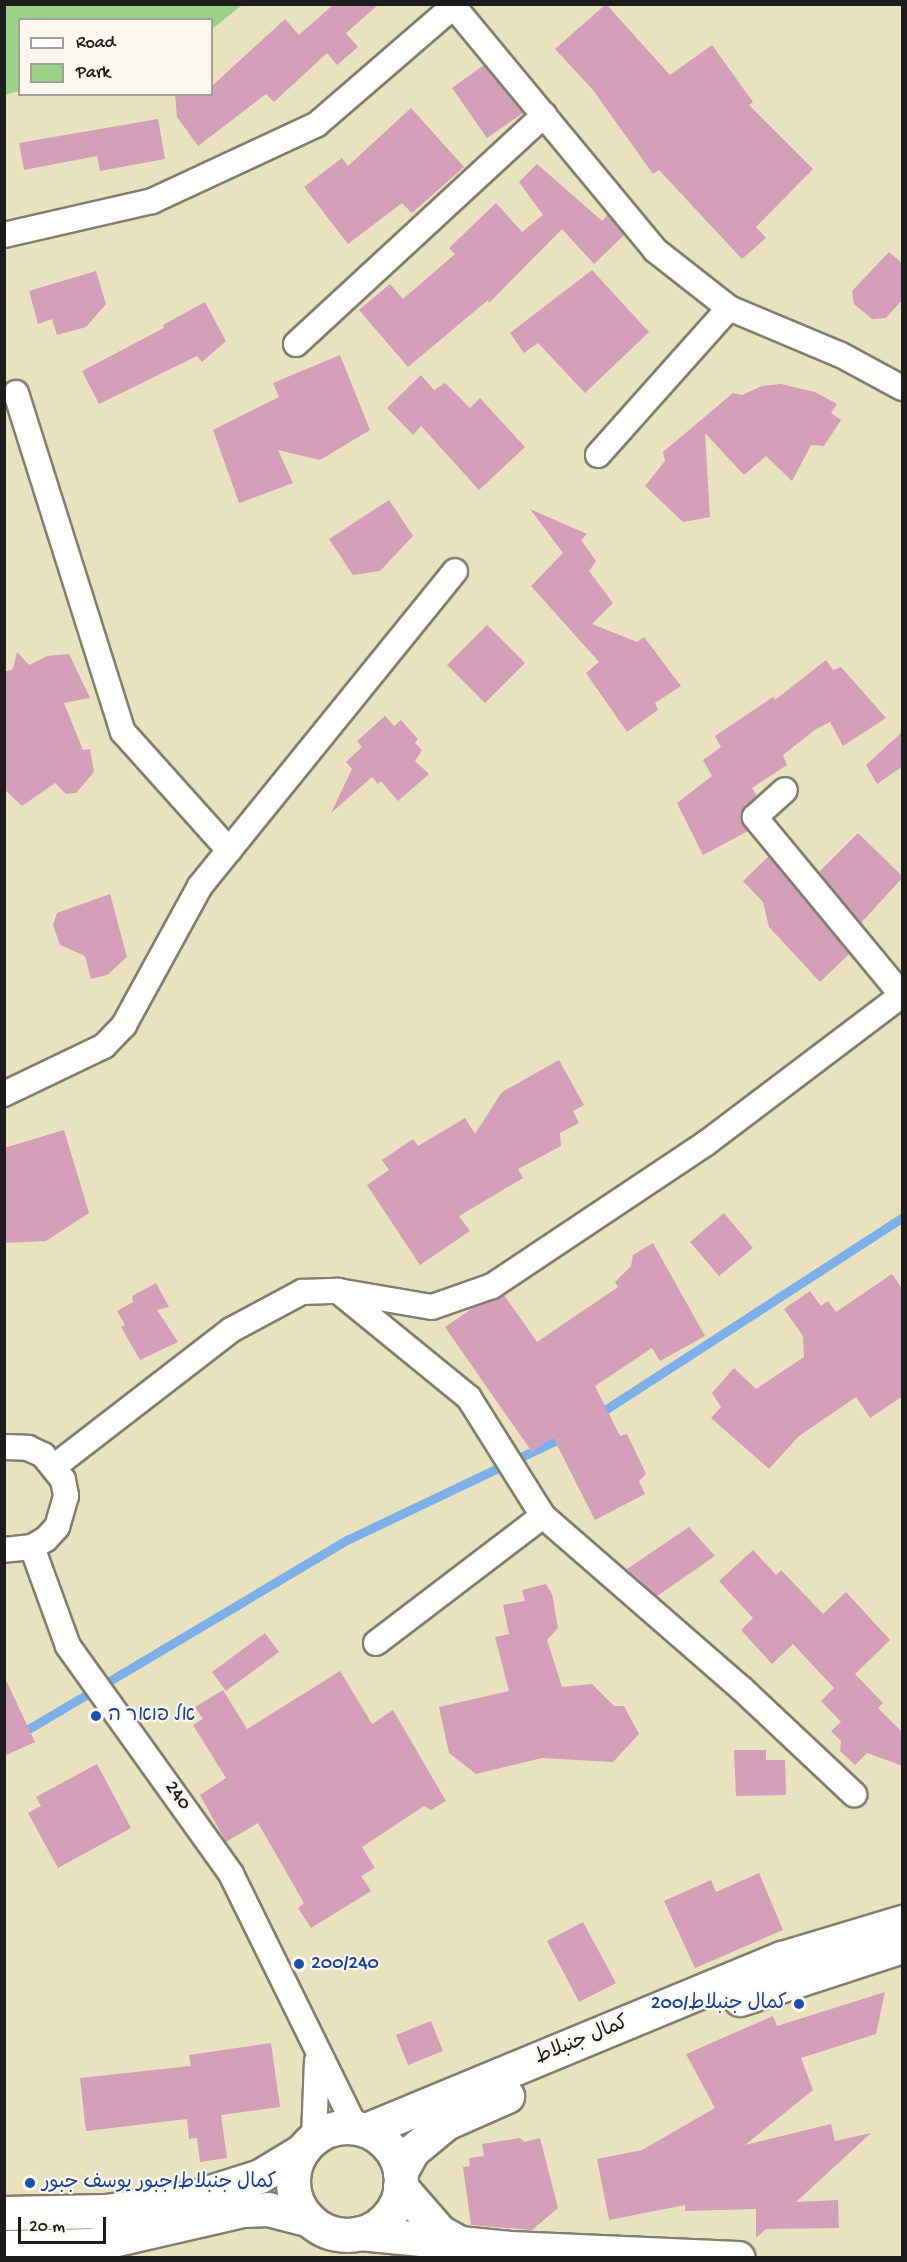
<!DOCTYPE html>
<meta charset="utf-8">
<style>
body{margin:0}
#map{position:relative;width:907px;height:2262px;overflow:hidden;background:#e9e2bf;font-family:"Gochi Hand","Playpen Sans Arabic","Playpen Sans Hebrew",sans-serif}
div>[style]{position:absolute}
[style*='--x']{left:calc(var(--x)*1px);top:calc(var(--y)*1px);width:calc(var(--w)*1px);rotate:calc(var(--a)*1deg)}
.green>*{inset:0;background:#9bd386}
.stream>*{height:9px;margin:-4.5px;padding:0 4.5px;transform-origin:4.5px;border-radius:4.5px;background:#7dafe9}
.building>*{inset:0;background:#d49fb9}
.roads{filter:drop-shadow(2px 0 #827f6e) drop-shadow(-2px 0 #827f6e) drop-shadow(0 2px #827f6e) drop-shadow(0 -2px #827f6e)}
.street>*{height:24px;margin:-12px;padding:0 12px;transform-origin:12px;border-radius:12px;background:#fff}
.secondary>*{height:33px;margin:-16.5px;padding:0 16.5px;transform-origin:16.5px;border-radius:16.5px;background:#fff}
.secondary>.ring{margin:-16.5px;padding:0;box-sizing:content-box;background:none;border:33px solid #fff;border-radius:50%}
.dots>*{width:16px;height:16px;translate:-50% -50%;box-sizing:border-box;border:3px solid #fbf7ec;border-radius:50%}
span{translate:-50% -50%;white-space:nowrap;text-align:center;line-height:1.15;-webkit-text-stroke:4.5px #fbf7ec;paint-order:stroke}
.transit-label{font-size:20px;color:#164399}
.left{translate:0 -50%;text-align:left}
.right{translate:-100% -50%;text-align:right}
.street-label{font-size:20px;color:#1c1c1c}
.frame{position:absolute;inset:0;border:6px solid #1c1c1c;pointer-events:none}
.legend{position:absolute;left:18px;top:18px;width:195px;height:78px;box-sizing:border-box;background:#fbf7ec;border:2px solid #a29f99;margin:0;padding:8px 10px;list-style:none;font-size:18px;color:#1c1c1c}
.legend li{display:flex;align-items:center;gap:12px;height:30px}
.legend b{width:30px;border:2px solid #a29f99}
.scale{position:absolute;left:18px;top:2217px;width:88px;height:27px;box-sizing:border-box;border:3px solid #1c1c1c;border-top:0;padding-left:8px;font-size:18px;line-height:21px;white-space:nowrap;color:#1c1c1c;-webkit-text-stroke:4px #fbf7ec;paint-order:stroke}
</style>
<div id="map">
<div class="green">
<i style="clip-path:polygon(5px 4px,242px 4px,242px 5px,212px 29px,212px 20px,20px 20px,19px 91px,5px 95px)"></i>
</div>
<div class="stream">
<i style="--x:597;--y:1415;--w:363;--a:-32.9"></i>
<i style="--x:20;--y:1734;--w:382;--a:-30.7"></i>
<i style="--x:349;--y:1539;--w:239;--a:-25.5"></i>
</div>
<div class="building">
<i style="clip-path:polygon(334px 4px,379px 4px,346px 33px,358px 47px,337px 65px,327px 53px,274px 102px,266px 94px,198px 146px,177px 117px,175px 94px,212px 94px,212px 86px,285px 19px,299px 35px)"></i>
<i style="clip-path:polygon(606px 4px,670px 75px,712px 45px,753px 102px,749px 105px,813px 169px,756px 227px,766px 238px,742px 259px,659px 170px,653px 174px,593px 90px,555px 49px)"></i>
<i style="clip-path:polygon(484px 65px,523px 113px,487px 138px,452px 88px)"></i>
<i style="clip-path:polygon(411px 108px,464px 167px,412px 213px,402px 203px,348px 244px,304px 187px,342px 158px,348px 166px)"></i>
<i style="clip-path:polygon(158px 119px,165px 159px,100px 171px,97px 156px,24px 170px,19px 143px)"></i>
<i style="clip-path:polygon(537px 164px,602px 221px,608px 215px,624px 235px,594px 264px,562px 229px,489px 303px,488px 300px,408px 367px,359px 310px,390px 284px,403px 299px,455px 254px,449px 248px,496px 203px,522px 232px,543px 215px,519px 182px)"></i>
<i style="clip-path:polygon(889px 252px,903px 264px,903px 299px,886px 318px,872px 319px,854px 304px,852px 291px)"></i>
<i style="clip-path:polygon(592px 270px,649px 332px,585px 393px,538px 343px,524px 353px,510px 333px)"></i>
<i style="clip-path:polygon(96px 271px,106px 304px,86px 327px,57px 335px,52px 319px,38px 324px,29px 291px)"></i>
<i style="clip-path:polygon(205px 302px,226px 341px,202px 362px,197px 356px,99px 404px,82px 371px,164px 328px,163px 325px)"></i>
<i style="clip-path:polygon(340px 355px,370px 430px,320px 460px,278px 450px,293px 483px,239px 503px,213px 430px,279px 397px,273px 383px)"></i>
<i style="clip-path:polygon(421px 375px,434px 390px,445px 383px,470px 408px,480px 398px,525px 447px,479px 490px,421px 426px,413px 435px,387px 408px)"></i>
<i style="clip-path:polygon(781px 384px,815px 392px,837px 404px,831px 413px,841px 420px,824px 446px,811px 445px,792px 481px,766px 456px,744px 475px,705px 433px,710px 517px,683px 522px,645px 486px,665px 461px,663px 452px,733px 393px,742px 395px,762px 386px)"></i>
<i style="clip-path:polygon(389px 500px,413px 536px,380px 571px,353px 575px,329px 539px)"></i>
<i style="clip-path:polygon(530px 509px,587px 534px,581px 540px,596px 561px,589px 571px,613px 603px,592px 624px,637px 642px,644px 637px,681px 686px,655px 703px,658px 710px,627px 732px,586px 673px,599px 662px,531px 586px,563px 553px)"></i>
<i style="clip-path:polygon(487px 625px,525px 663px,485px 703px,447px 665px)"></i>
<i style="clip-path:polygon(17px 652px,29px 665px,47px 656px,69px 654px,90px 698px,64px 703px,83px 750px,90px 749px,94px 772px,76px 793px,66px 794px,55px 783px,22px 806px,4px 789px,4px 672px,13px 669px)"></i>
<i style="clip-path:polygon(826px 660px,833px 670px,841px 667px,886px 718px,843px 746px,830px 722px,816px 729px,783px 755px,787px 765px,752px 788px,757px 796px,741px 813px,748px 831px,703px 855px,677px 803px,712px 776px,703px 760px,721px 747px,715px 736px,773px 697px,775px 700px)"></i>
<i style="clip-path:polygon(385px 716px,394px 726px,401px 720px,418px 739px,415px 743px,422px 750px,415px 761px,429px 774px,398px 801px,381px 781px,378px 784px,372px 777px,331px 813px,352px 769px,346px 762px,362px 747px,357px 741px)"></i>
<i style="clip-path:polygon(903px 731px,903px 766px,877px 784px,866px 765px)"></i>
<i style="clip-path:polygon(858px 833px,903px 877px,861px 923px,819px 872px)"></i>
<i style="clip-path:polygon(769px 856px,849px 954px,820px 982px,769px 927px,763px 902px,743px 881px)"></i>
<i style="clip-path:polygon(110px 894px,127px 957px,107px 975px,91px 979px,85px 956px,60px 945px,53px 925px,57px 913px)"></i>
<i style="clip-path:polygon(559px 1060px,584px 1105px,573px 1111px,579px 1123px,560px 1133px,561px 1146px,518px 1169px,523px 1178px,459px 1216px,470px 1231px,420px 1265px,367px 1185px,389px 1170px,382px 1160px,413px 1139px,418px 1146px,465px 1118px,475px 1134px,502px 1092px)"></i>
<i style="clip-path:polygon(64px 1130px,89px 1213px,46px 1241px,4px 1243px,4px 1148px)"></i>
<i style="clip-path:polygon(724px 1213px,753px 1248px,719px 1276px,690px 1242px)"></i>
<i style="clip-path:polygon(653px 1243px,705px 1336px,660px 1361px,652px 1348px,595px 1386px,620px 1436px,627px 1434px,646px 1474px,639px 1481px,645px 1494px,595px 1520px,553px 1437px,532px 1452px,445px 1327px,473px 1308px,504px 1295px,537px 1342px,618px 1287px,615px 1282px,631px 1266px,633px 1255px)"></i>
<i style="clip-path:polygon(892px 1274px,903px 1290px,903px 1396px,870px 1418px,856px 1397px,799px 1436px,769px 1469px,711px 1418px,721px 1407px,712px 1393px,734px 1368px,756px 1389px,804px 1357px,803px 1336px,784px 1309px,810px 1291px,821px 1306px,828px 1301px,836px 1312px)"></i>
<i style="clip-path:polygon(156px 1283px,169px 1307px,157px 1310px,178px 1342px,140px 1360px,121px 1327px,125px 1325px,117px 1311px,133px 1302px,132px 1296px)"></i>
<i style="clip-path:polygon(689px 1527px,715px 1556px,657px 1596px,627px 1569px)"></i>
<i style="clip-path:polygon(753px 1550px,776px 1575px,781px 1570px,823px 1614px,846px 1592px,890px 1640px,855px 1674px,883px 1703px,878px 1708px,903px 1733px,903px 1766px,867px 1753px,855px 1765px,840px 1751px,841px 1741px,831px 1731px,841px 1722px,821px 1701px,834px 1688px,793px 1644px,772px 1664px,741px 1630px,753px 1618px,719px 1581px)"></i>
<i style="clip-path:polygon(546px 1584px,552px 1594px,558px 1628px,547px 1640px,562px 1687px,592px 1684px,614px 1706px,624px 1706px,639px 1734px,613px 1762px,542px 1758px,476px 1774px,449px 1753px,439px 1707px,509px 1691px,495px 1637px,509px 1634px,503px 1605px,525px 1601px,522px 1590px)"></i>
<i style="clip-path:polygon(265px 1633px,279px 1652px,226px 1691px,212px 1672px)"></i>
<i style="clip-path:polygon(340px 1671px,372px 1724px,393px 1710px,446px 1801px,431px 1810px,424px 1806px,362px 1847px,375px 1868px,361px 1876px,371px 1891px,311px 1928px,298px 1908px,304px 1903px,258px 1823px,226px 1842px,200px 1795px,226px 1778px,193px 1725px,203px 1719px,195px 1707px,223px 1690px,247px 1729px)"></i>
<i style="clip-path:polygon(4px 1676px,35px 1742px,4px 1756px)"></i>
<i style="clip-path:polygon(734px 1750px,766px 1750px,766px 1760px,785px 1760px,786px 1795px,736px 1796px)"></i>
<i style="clip-path:polygon(97px 1764px,131px 1828px,58px 1868px,28px 1813px,41px 1806px,36px 1797px)"></i>
<i style="clip-path:polygon(759px 1873px,783px 1930px,695px 1968px,664px 1901px,711px 1880px,716px 1892px)"></i>
<i style="clip-path:polygon(583px 1922px,616px 1983px,579px 2002px,547px 1941px)"></i>
<i style="clip-path:polygon(885px 1992px,876px 2034px,801px 2058px,813px 2090px,745px 2145px,831px 2124px,835px 2141px,871px 2133px,796px 2202px,838px 2200px,839px 2228px,766px 2229px,756px 2238px,756px 2209px,685px 2211px,685px 2205px,609px 2220px,597px 2159px,642px 2150px,715px 2108px,686px 2054px,773px 2016px,777px 2026px)"></i>
<i style="clip-path:polygon(431px 2021px,443px 2051px,408px 2065px,396px 2035px)"></i>
<i style="clip-path:polygon(271px 2043px,280px 2107px,221px 2115px,227px 2158px,200px 2162px,197px 2138px,189px 2139px,187px 2119px,86px 2131px,80px 2078px,191px 2066px,189px 2055px)"></i>
<i style="clip-path:polygon(520px 2138px,524px 2142px,540px 2138px,558px 2208px,532px 2230px,471px 2225px,463px 2167px,470px 2166px,469px 2158px,484px 2156px,482px 2144px)"></i>
</div>
<div class="roads">
<div class="street">
<i style="--x:455;--y:8;--w:314;--a:50.4"></i>
<i style="--x:655;--y:250;--w:94;--a:38.1"></i>
<i style="--x:729;--y:308;--w:121;--a:22.8"></i>
<i style="--x:841;--y:355;--w:69;--a:28.4"></i>
<i style="--x:4;--y:235;--w:152;--a:-12.9"></i>
<i style="--x:152;--y:201;--w:181;--a:-24.9"></i>
<i style="--x:316;--y:125;--w:185;--a:-40.8"></i>
<i style="--x:296;--y:344;--w:338;--a:-42.7"></i>
<i style="--x:16;--y:393;--w:355;--a:72.5"></i>
<i style="--x:123;--y:732;--w:159;--a:48.1"></i>
<i style="--x:598;--y:455;--w:197;--a:-48.3"></i>
<i style="--x:4;--y:1094;--w:111;--a:-25.6"></i>
<i style="--x:104;--y:1046;--w:29;--a:-46"></i>
<i style="--x:124;--y:1025;--w:158;--a:-61.3"></i>
<i style="--x:200;--y:886;--w:405;--a:-51"></i>
<i style="--x:338;--y:1291;--w:169;--a:39.2"></i>
<i style="--x:469;--y:1398;--w:139;--a:57.9"></i>
<i style="--x:543;--y:1516;--w:264;--a:41"></i>
<i style="--x:742;--y:1689;--w:154;--a:43.2"></i>
<i style="--x:4;--y:1447;--w:24;--a:2"></i>
<i style="--x:28;--y:1448;--w:17;--a:25"></i>
<i style="--x:43;--y:1455;--w:32;--a:51"></i>
<i style="--x:63;--y:1480;--w:16;--a:79"></i>
<i style="--x:66;--y:1496;--w:32;--a:106"></i>
<i style="--x:57;--y:1527;--w:16;--a:133"></i>
<i style="--x:46;--y:1539;--w:16;--a:150"></i>
<i style="--x:32;--y:1547;--w:28;--a:174"></i>
<i style="--x:55;--y:1466;--w:222;--a:-37.7"></i>
<i style="--x:231;--y:1330;--w:81;--a:-28.2"></i>
<i style="--x:302;--y:1292;--w:36;--a:-2"></i>
<i style="--x:338;--y:1291;--w:95;--a:9.7"></i>
<i style="--x:432;--y:1307;--w:64;--a:-19.3"></i>
<i style="--x:492;--y:1286;--w:256;--a:-33.7"></i>
<i style="--x:705;--y:1144;--w:247;--a:-37.1"></i>
<i style="--x:902;--y:995;--w:231;--a:-129.6"></i>
<i style="--x:755;--y:817;--w:40;--a:-42"></i>
<i style="--x:32;--y:1547;--w:105;--a:70"></i>
<i style="--x:68;--y:1646;--w:280;--a:54.4"></i>
<i style="--x:231;--y:1874;--w:283;--a:63.8"></i>
<i style="--x:376;--y:1643;--w:210;--a:-37.3"></i>
<i style="--x:314;--y:2138;--w:77;--a:-87.8"></i>
</div>
<div class="secondary">
<i style="--x:740;--y:1999;--w:170;--a:-18.1"></i>
<i class="ring" style="left:293px;top:2127px;width:75px;height:75px"></i>
<i style="--x:366;--y:2130;--w:450;--a:-22.5"></i>
<i style="--x:782;--y:1958;--w:125;--a:-16.7"></i>
<i style="--x:400;--y:2173;--w:25;--a:-61"></i>
<i style="--x:412;--y:2151;--w:44;--a:-39.5"></i>
<i style="--x:446;--y:2123;--w:67;--a:-23.9"></i>
<i style="--x:400;--y:2186;--w:61;--a:49"></i>
<i style="--x:440;--y:2232;--w:25;--a:29"></i>
<i style="--x:4;--y:2213;--w:102;--a:-1.1"></i>
<i style="--x:106;--y:2211;--w:86;--a:-8.7"></i>
<i style="--x:191;--y:2198;--w:72;--a:-17.7"></i>
<i style="--x:260;--y:2176;--w:50;--a:-31.2"></i>
<i style="--x:360;--y:2233;--w:150;--a:5.7"></i>
<i style="--x:509;--y:2248;--w:229;--a:2.5"></i>
<i style="--x:4;--y:2247;--w:87;--a:-1.3"></i>
<i style="--x:91;--y:2245;--w:156;--a:-13"></i>
<i style="--x:243;--y:2210;--w:25;--a:-2"></i>
<i style="--x:268;--y:2209;--w:43;--a:14.7"></i>
</div>
</div>
<div class="dots">
<i style="left:96px;top:1716px;background:#1a4fb4"></i>
<i style="left:299px;top:1964px;background:#1a4fb4"></i>
<i style="left:799px;top:2004px;background:#1a4fb4"></i>
<i style="left:30px;top:2183px;background:#1a4fb4"></i>
</div>
<div class="transit-label">
<span class="left" style="left:108px;top:1716px">אל פואר ה</span>
<span class="left" style="left:311px;top:1964px">200/240</span>
<span class="right" style="left:787px;top:2004px">200/كمال جنبلاط</span>
<span class="left" style="left:42px;top:2183px">كمال جنبلاط/جبور يوسف جبور</span>
</div>
<div class="street-label">
<span style="left:177px;top:1796px;rotate:54deg">240</span>
<span style="left:582px;top:2041px;rotate:-22deg">كمال جنبلاط</span>
</div>
<div class="frame"></div>
<ul class="legend">
<li><b style="height:8px;background:#fff"></b>Road</li>
<li><b style="height:16px;background:#9bd386"></b>Park</li>
</ul>
<div class="scale">20 m</div>
</div>
